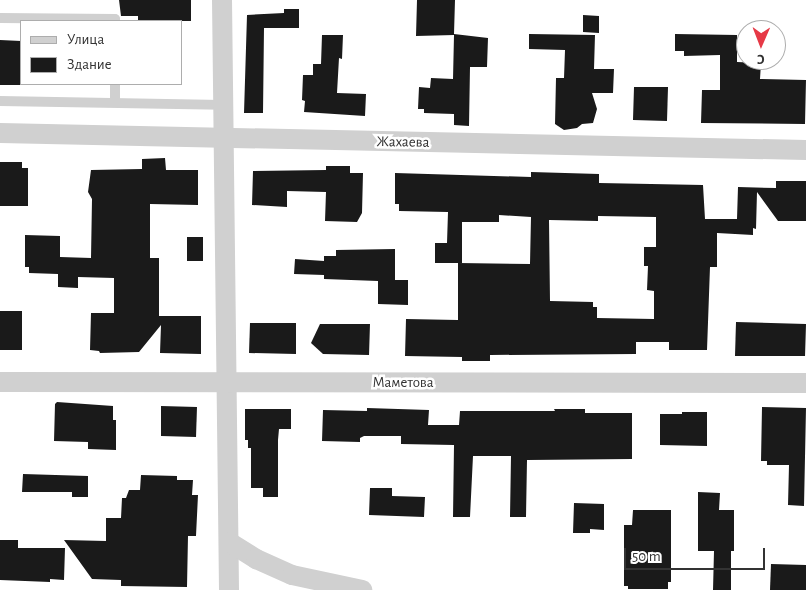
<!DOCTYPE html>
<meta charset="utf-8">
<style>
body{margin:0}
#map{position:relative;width:806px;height:590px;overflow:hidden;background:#fff;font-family:"Alegreya Sans",sans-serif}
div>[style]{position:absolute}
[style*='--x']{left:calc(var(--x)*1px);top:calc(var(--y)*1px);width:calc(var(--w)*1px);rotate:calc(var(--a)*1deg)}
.building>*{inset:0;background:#1a1a1a}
.lane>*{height:10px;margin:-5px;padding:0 5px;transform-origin:5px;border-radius:5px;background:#d0d0d0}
.street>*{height:20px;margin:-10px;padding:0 10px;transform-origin:10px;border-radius:10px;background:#d0d0d0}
span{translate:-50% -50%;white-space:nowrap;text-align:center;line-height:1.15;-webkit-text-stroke:5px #fff;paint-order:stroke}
.street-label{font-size:15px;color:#333}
.legend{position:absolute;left:20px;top:20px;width:162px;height:65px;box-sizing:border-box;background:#fff;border:1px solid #adadad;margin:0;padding:6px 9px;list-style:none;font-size:15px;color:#333}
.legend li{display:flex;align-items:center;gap:10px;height:25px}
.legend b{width:25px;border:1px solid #adadad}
.north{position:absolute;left:736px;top:20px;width:50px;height:50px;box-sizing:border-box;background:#fff;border:1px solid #adadad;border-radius:50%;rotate:181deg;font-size:14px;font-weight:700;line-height:20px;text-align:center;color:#333}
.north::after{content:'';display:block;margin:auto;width:18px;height:22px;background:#e63946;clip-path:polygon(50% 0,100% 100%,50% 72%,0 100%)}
.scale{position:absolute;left:624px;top:548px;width:141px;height:22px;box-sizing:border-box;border:2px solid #333;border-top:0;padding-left:6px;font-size:15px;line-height:18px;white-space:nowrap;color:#333;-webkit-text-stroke:4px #fff;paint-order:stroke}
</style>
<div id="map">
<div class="building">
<i style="clip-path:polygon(119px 0,191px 0,191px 21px,138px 21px,138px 16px,121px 16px)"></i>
<i style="clip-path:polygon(417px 0,455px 0,454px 34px,488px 38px,487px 67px,470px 67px,469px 126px,454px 125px,454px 114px,424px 113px,424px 109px,418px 109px,419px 87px,430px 88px,431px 78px,453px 79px,454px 35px,416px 36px)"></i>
<i style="clip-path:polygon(284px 9px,299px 9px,299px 28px,264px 28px,263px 113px,244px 113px,247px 15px,284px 13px)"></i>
<i style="clip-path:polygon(583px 15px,599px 16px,599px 33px,583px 32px)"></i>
<i style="clip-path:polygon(529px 34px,595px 35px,594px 69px,614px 69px,613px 93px,592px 93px,597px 109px,593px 123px,582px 124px,577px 128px,564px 130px,555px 124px,556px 78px,564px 78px,565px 50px,529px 49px)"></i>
<i style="clip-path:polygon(675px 34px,737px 35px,737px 62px,761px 63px,760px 79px,806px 80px,805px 124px,701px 123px,702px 90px,720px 90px,720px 55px,684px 56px,684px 51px,675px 51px)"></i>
<i style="clip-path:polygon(322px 35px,343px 35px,342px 59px,339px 58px,337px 93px,366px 94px,365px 116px,304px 112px,305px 101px,302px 100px,303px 75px,313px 75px,313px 64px,321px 64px)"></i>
<i style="clip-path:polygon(0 40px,21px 41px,21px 85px,0 85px)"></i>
<i style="clip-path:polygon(634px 87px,668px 87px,667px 121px,633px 120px)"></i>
<i style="clip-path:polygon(165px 158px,166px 170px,198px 170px,198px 205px,150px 204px,150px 258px,159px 258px,159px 316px,201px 316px,201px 354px,160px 353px,161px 325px,139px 352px,100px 353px,99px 351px,90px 350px,91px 313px,114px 313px,114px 278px,78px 277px,78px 288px,58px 287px,58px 274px,29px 273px,29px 267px,25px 267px,25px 235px,60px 236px,60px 257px,91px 258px,92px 199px,88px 192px,91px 170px,142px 169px,142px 159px)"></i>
<i style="clip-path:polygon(0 162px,22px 162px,22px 168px,28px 168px,28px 206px,0 206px)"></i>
<i style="clip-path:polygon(326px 166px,350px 166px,350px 173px,363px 173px,362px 213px,357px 222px,325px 221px,326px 192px,287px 191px,287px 207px,252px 205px,253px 171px,326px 170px)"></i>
<i style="clip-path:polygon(evenodd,531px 172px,599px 174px,599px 183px,703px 185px,705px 219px,737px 219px,738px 187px,776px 188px,776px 181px,806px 181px,806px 221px,778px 221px,757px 192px,756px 229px,753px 228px,753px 235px,717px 233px,717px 267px,710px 267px,707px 350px,669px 350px,669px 342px,636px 342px,636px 354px,490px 355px,490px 361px,462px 361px,462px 357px,405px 356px,406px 319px,458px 320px,458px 263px,530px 264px,531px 217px,499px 215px,499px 222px,462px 222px,462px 263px,435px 263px,435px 243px,447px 243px,448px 212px,399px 211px,399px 204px,395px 204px,395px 173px,531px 177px,531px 172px,598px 216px,656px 217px,656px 247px,644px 247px,644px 266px,648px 266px,647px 290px,654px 291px,654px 319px,597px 318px,597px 307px,593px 307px,593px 302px,550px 301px,549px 220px,598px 221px,598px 216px)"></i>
<i style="clip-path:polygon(187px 237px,203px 237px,203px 261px,187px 261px)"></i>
<i style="clip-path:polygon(395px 249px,395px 280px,408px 280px,408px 305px,378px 304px,378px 281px,324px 279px,324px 275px,294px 274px,295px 259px,324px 261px,324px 256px,336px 256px,336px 250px)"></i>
<i style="clip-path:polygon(0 311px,22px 311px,22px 350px,0 350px)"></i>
<i style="clip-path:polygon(736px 322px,806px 324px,805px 356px,735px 356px)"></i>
<i style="clip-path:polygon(250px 323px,296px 323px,296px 354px,249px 353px)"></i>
<i style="clip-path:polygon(320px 324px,370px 324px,369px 355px,323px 354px,311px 343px)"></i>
<i style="clip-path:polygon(57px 402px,113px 406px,113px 420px,116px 420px,116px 450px,88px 449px,88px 442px,54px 441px,55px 404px)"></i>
<i style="clip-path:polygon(161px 406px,197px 407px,196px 437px,161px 436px)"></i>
<i style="clip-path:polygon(762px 407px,806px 408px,804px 506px,788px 505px,789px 465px,767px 465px,767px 461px,761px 461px)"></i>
<i style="clip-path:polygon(367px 408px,429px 410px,428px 425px,459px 425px,460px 411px,555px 411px,554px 409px,585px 409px,585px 413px,632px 413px,632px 459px,527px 460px,526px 517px,510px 517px,511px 456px,473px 456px,470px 517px,453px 517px,454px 445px,401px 444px,401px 436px,364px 436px,360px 438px,360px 442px,322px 441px,323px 410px,367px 411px)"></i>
<i style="clip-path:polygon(245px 409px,291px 409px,291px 429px,279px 429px,278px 440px,278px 497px,263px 497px,263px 488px,251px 488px,251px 448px,248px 448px,248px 440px,245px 440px)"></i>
<i style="clip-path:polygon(682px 412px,707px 412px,707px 446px,660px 445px,660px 414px,682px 414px)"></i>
<i style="clip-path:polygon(23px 474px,88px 476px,88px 497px,72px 497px,72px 492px,22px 492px)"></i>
<i style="clip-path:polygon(141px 475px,177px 476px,177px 480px,193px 480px,192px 495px,198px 495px,196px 536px,188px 536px,187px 587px,121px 586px,121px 580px,92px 579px,64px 540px,106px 541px,106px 518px,121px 518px,122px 498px,126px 498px,129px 490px,140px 490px)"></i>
<i style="clip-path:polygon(370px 488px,392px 488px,392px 496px,425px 497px,424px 517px,369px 515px)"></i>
<i style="clip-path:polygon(698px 492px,720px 493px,719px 510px,734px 510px,734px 551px,731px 551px,731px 590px,713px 590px,714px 551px,698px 551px)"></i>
<i style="clip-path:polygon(574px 503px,604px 504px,604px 530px,590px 529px,590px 533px,573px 533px)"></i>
<i style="clip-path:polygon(633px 510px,671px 510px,671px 582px,668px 582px,668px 589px,628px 589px,628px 586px,624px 586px,624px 525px,632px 525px)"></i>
<i style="clip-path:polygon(0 540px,18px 540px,18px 548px,65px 548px,64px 580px,50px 579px,50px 582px,0 580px)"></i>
<i style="clip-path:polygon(771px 564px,806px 565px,806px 590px,770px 590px)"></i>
</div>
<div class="lane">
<i style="--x:0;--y:18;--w:115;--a:0.5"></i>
<i style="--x:115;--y:19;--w:2;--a:90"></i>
<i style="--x:115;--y:84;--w:18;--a:90"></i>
<i style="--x:0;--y:101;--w:222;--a:1"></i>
</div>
<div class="street">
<i style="--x:222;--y:0;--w:590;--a:89.32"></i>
<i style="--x:0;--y:133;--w:806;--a:1.21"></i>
<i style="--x:0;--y:382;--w:806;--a:0.07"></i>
<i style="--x:229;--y:542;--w:32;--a:32"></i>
<i style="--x:256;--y:559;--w:39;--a:24"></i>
<i style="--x:292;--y:575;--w:72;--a:12.1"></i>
</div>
<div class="street-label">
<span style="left:403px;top:142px;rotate:1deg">Жахаева</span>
<span style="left:403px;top:383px">Маметова</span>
</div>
<ul class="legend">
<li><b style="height:6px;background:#d0d0d0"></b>Улица</li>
<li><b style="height:14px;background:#1a1a1a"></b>Здание</li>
</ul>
<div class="north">С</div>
<div class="scale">50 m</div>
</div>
